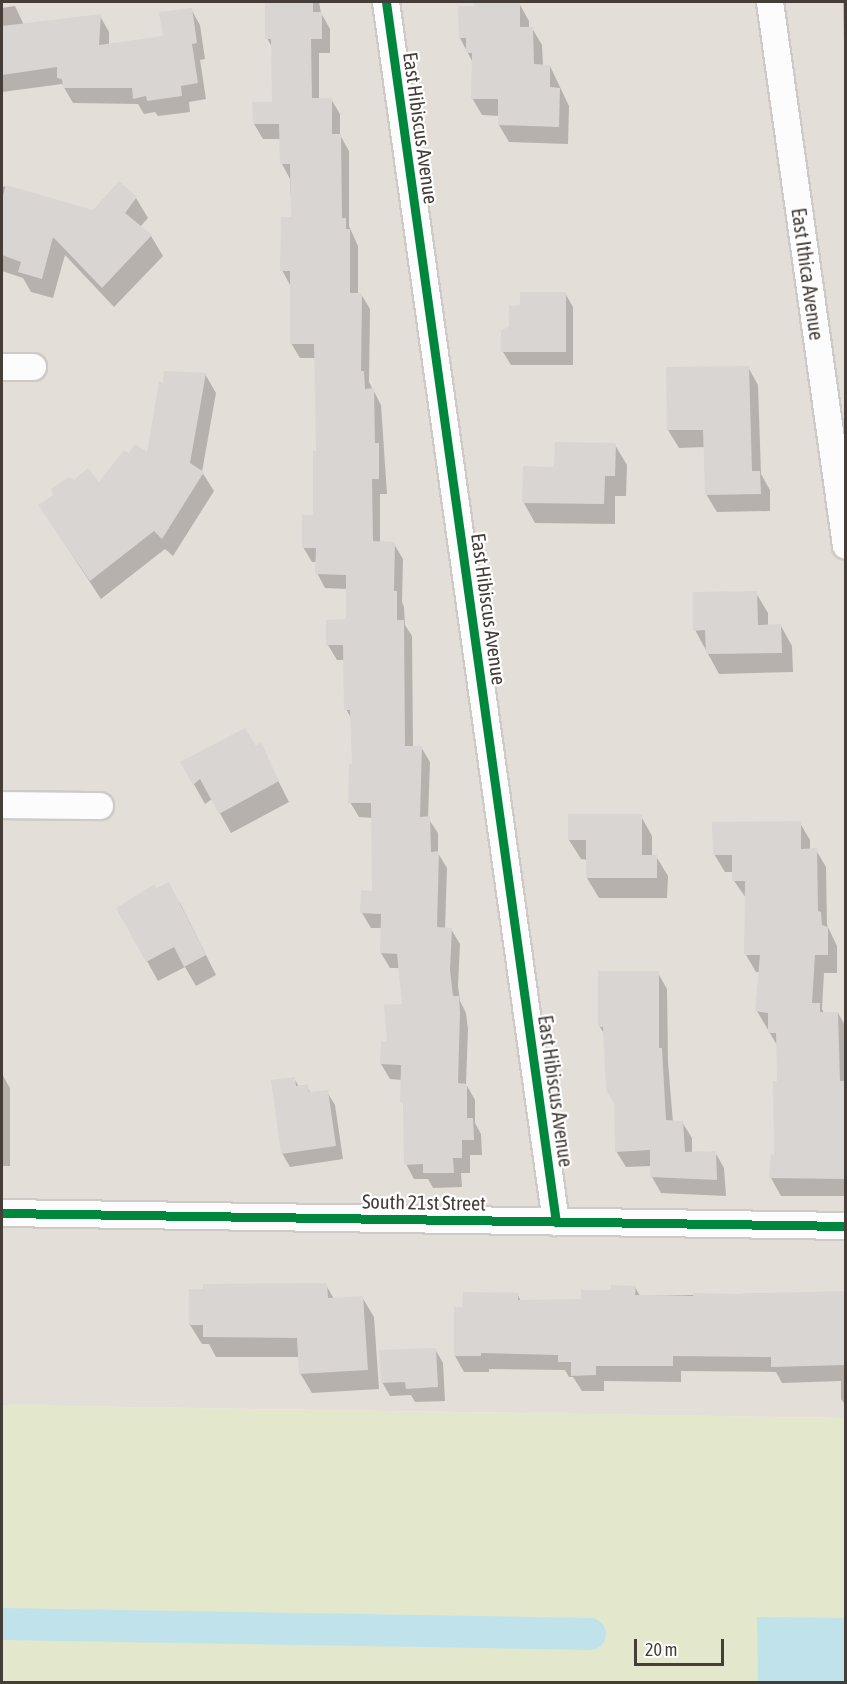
<!DOCTYPE html>
<style>
body{margin:0}
#map{position:relative;width:847px;height:1684px;overflow:hidden;background:#f1eeeb;font-family:"Asap Condensed",sans-serif}
div>[style]{position:absolute}
[style*='--x']{left:calc(var(--x)*1px);top:calc(var(--y)*1px);width:calc(var(--w)*1px);rotate:calc(var(--a)*1deg)}
.residential>*{inset:0;background:#e4ded9}
.green>*{inset:0;background:#e3e8cd}
.water>*{inset:0;background:#c0e2ea}
.shadow>*{inset:0;background:#0003}
.canal>*{height:32px;margin:-16px;padding:0 16px;transform-origin:16px;border-radius:16px;background:#c0e2ea}
.building>*{inset:0;background:#d9d5d2}
.roads{filter:drop-shadow(2px 0 #cdcac7) drop-shadow(-2px 0 #cdcac7) drop-shadow(0 2px #cdcac7) drop-shadow(0 -2px #cdcac7)}
.street>*{height:26px;margin:-13px;padding:0 13px;transform-origin:13px;border-radius:13px;background:#fdfcfc}
.cycleway>*{height:9px;margin:-4.5px;padding:0 4.5px;transform-origin:4.5px;border-radius:4.5px;background:#00873e}
span{translate:-50% -50%;white-space:nowrap;text-align:center;line-height:1.15;-webkit-text-stroke:4.5px #fff;paint-order:stroke}
.street-label{font-size:20px;color:#453d38}
.frame{position:absolute;inset:0;border:3px solid #453d38;pointer-events:none}
.scale{position:absolute;left:634px;top:1639px;width:90px;height:27px;box-sizing:border-box;border:3px solid #453d38;border-top:0;padding-left:8px;font-size:18px;line-height:21px;white-space:nowrap;color:#453d38;-webkit-text-stroke:4px #fff;paint-order:stroke}
</style>
<div id="map">
<div class="residential">
<i style="clip-path:polygon(2px 2px,845px 2px,845px 1418px,2px 1405px)"></i>
</div>
<div class="green">
<i style="clip-path:polygon(2px 1405px,845px 1418px,845px 1682px,2px 1682px)"></i>
</div>
<div class="water">
<i style="clip-path:polygon(757px 1617px,845px 1618px,845px 1682px,758px 1682px)"></i>
</div>
<div class="shadow">
<i style="clip-path:polygon(266px 2px,319px 2px,321px 13px,330px 29px,330px 53px,319px 53px,319px 99px,331px 99px,340px 114px,340px 135px,349px 151px,349px 226px,358px 246px,358px 294px,361px 294px,370px 309px,369px 382px,381px 405px,387px 494px,380px 494px,380px 543px,394px 544px,403px 559px,402px 602px,404px 607px,405px 625px,412px 636px,413px 747px,421px 747px,430px 762px,428px 818px,438px 833px,438px 853px,447px 868px,445px 929px,451px 929px,460px 944px,458px 986px,460px 1001px,466px 1013px,468px 1029px,466px 1084px,475px 1100px,475px 1123px,481px 1134px,482px 1155px,470px 1155px,470px 1173px,461px 1173px,462px 1187px,433px 1188px,428px 1179px,414px 1179px,406px 1164px,402px 1080px,390px 1079px,381px 1064px,403px 1005px,400px 968px,390px 968px,381px 953px,382px 928px,371px 928px,362px 913px,374px 892px,373px 818px,359px 817px,350px 802px,354px 765px,352px 720px,346px 709px,345px 660px,337px 660px,328px 645px,347px 621px,347px 589px,325px 588px,317px 573px,317px 562px,312px 562px,303px 547px,314px 516px,318px 452px,315px 358px,300px 358px,291px 343px,290px 285px,282px 270px,292px 219px,290px 179px,282px 164px,281px 139px,263px 139px,254px 124px,274px 103px,273px 49px,267px 38px)"></i>
<i style="clip-path:polygon(475px 2px,519px 3px,529px 21px,529px 28px,532px 28px,542px 45px,543px 66px,550px 66px,569px 106px,568px 144px,509px 142px,499px 125px,499px 116px,482px 115px,472px 98px,473px 63px,460px 38px,475px 7px)"></i>
<i style="clip-path:polygon(843px 2px,846px 2px,846px 47px,844px 44px)"></i>
<i style="clip-path:polygon(15px 6px,24px 25px,100px 16px,109px 32px,109px 45px,165px 37px,191px 9px,200px 25px,205px 59px,200px 60px,206px 99px,189px 102px,190px 112px,158px 116px,155px 112px,144px 114px,138px 104px,73px 103px,62px 84px,2px 92px,2px 8px)"></i>
<i style="clip-path:polygon(119px 183px,136px 198px,148px 218px,140px 227px,151px 236px,163px 256px,114px 307px,65px 255px,53px 298px,31px 292px,23px 278px,2px 271px,2px 186px,94px 212px)"></i>
<i style="clip-path:polygon(565px 293px,573px 307px,573px 365px,511px 365px,503px 352px,510px 327px,522px 307px)"></i>
<i style="clip-path:polygon(748px 367px,758px 385px,761px 474px,770px 490px,770px 511px,717px 512px,706px 494px,705px 447px,679px 448px,668px 430px,667px 369px)"></i>
<i style="clip-path:polygon(205px 374px,216px 393px,202px 472px,214px 491px,173px 556px,165px 549px,101px 599px,40px 506px,74px 482px,99px 485px,130px 455px,149px 455px)"></i>
<i style="clip-path:polygon(615px 445px,627px 465px,626px 496px,615px 496px,615px 524px,535px 523px,524px 503px,555px 468px)"></i>
<i style="clip-path:polygon(756px 593px,768px 613px,768px 626px,781px 626px,792px 646px,793px 672px,719px 674px,695px 630px)"></i>
<i style="clip-path:polygon(260px 745px,289px 802px,231px 833px,212px 799px,205px 804px,182px 763px,256px 748px)"></i>
<i style="clip-path:polygon(641px 816px,652px 836px,652px 856px,656px 856px,668px 876px,667px 898px,599px 898px,587px 878px,588px 860px,581px 859px,569px 840px)"></i>
<i style="clip-path:polygon(800px 823px,810px 840px,810px 850px,816px 850px,826px 867px,827px 925px,837px 946px,837px 973px,824px 973px,822px 1009px,824px 1013px,838px 1013px,846px 1027px,846px 1196px,781px 1196px,771px 1178px,776px 1157px,778px 1047px,757px 1011px,760px 972px,756px 972px,746px 955px,746px 898px,734px 881px,734px 872px,725px 872px,714px 854px)"></i>
<i style="clip-path:polygon(156px 890px,180px 903px,216px 975px,196px 986px,185px 967px,158px 981px,147px 961px)"></i>
<i style="clip-path:polygon(658px 973px,667px 989px,668px 1062px,673px 1122px,682px 1122px,692px 1138px,692px 1153px,715px 1152px,724px 1168px,726px 1196px,661px 1193px,652px 1177px,652px 1166px,626px 1167px,616px 1151px,615px 1103px,605px 1035px,600px 1027px)"></i>
<i style="clip-path:polygon(2px 1074px,10px 1088px,10px 1166px,2px 1166px)"></i>
<i style="clip-path:polygon(294px 1078px,299px 1087px,307px 1086px,311px 1094px,327px 1092px,335px 1105px,343px 1159px,290px 1167px,282px 1153px)"></i>
<i style="clip-path:polygon(326px 1285px,334px 1299px,362px 1297px,374px 1317px,379px 1389px,312px 1393px,300px 1373px,299px 1357px,216px 1357px,209px 1344px,202px 1344px,190px 1325px)"></i>
<i style="clip-path:polygon(635px 1287px,640px 1296px,846px 1292px,846px 1406px,841px 1399px,841px 1381px,782px 1383px,776px 1372px,681px 1371px,681px 1382px,604px 1381px,604px 1391px,582px 1391px,573px 1377px,569px 1377px,565px 1370px,489px 1369px,489px 1372px,464px 1372px,455px 1356px,464px 1308px,517px 1294px,521px 1301px,583px 1301px)"></i>
<i style="clip-path:polygon(435px 1349px,443px 1363px,445px 1401px,415px 1402px,411px 1395px,390px 1396px,382px 1382px)"></i>
</div>
<div class="canal">
<i style="--x:2;--y:1624;--w:588;--a:0.97"></i>
</div>
<div class="building">
<i style="clip-path:polygon(265px 2px,313px 2px,313px 12px,322px 12px,322px 39px,311px 39px,312px 98px,332px 98px,332px 134px,341px 134px,342px 218px,346px 218px,346px 229px,350px 229px,350px 293px,362px 293px,361px 371px,364px 371px,365px 389px,374px 388px,375px 443px,379px 443px,379px 479px,372px 479px,373px 541px,395px 542px,394px 591px,397px 591px,397px 620px,404px 620px,405px 746px,422px 746px,420px 817px,430px 816px,431px 852px,439px 851px,437px 927px,452px 928px,450px 970px,453px 996px,459px 996px,460px 1013px,458px 1083px,467px 1084px,467px 1118px,473px 1118px,474px 1140px,462px 1140px,462px 1158px,453px 1158px,454px 1173px,423px 1173px,423px 1164px,404px 1165px,403px 1102px,400px 1102px,401px 1065px,380px 1064px,381px 1042px,387px 1042px,384px 1005px,402px 1004px,397px 954px,380px 953px,381px 914px,360px 913px,361px 890px,372px 891px,371px 803px,348px 803px,349px 764px,352px 764px,350px 710px,344px 710px,343px 645px,326px 645px,326px 620px,346px 619px,346px 575px,315px 574px,316px 548px,302px 548px,302px 515px,313px 515px,313px 451px,316px 451px,314px 344px,290px 344px,290px 271px,280px 271px,281px 217px,291px 217px,290px 164px,280px 164px,279px 124px,253px 124px,252px 102px,272px 102px,271px 39px,265px 39px)"></i>
<i style="clip-path:polygon(474px 2px,520px 2px,520px 27px,533px 27px,534px 64px,550px 65px,550px 87px,560px 88px,559px 127px,498px 125px,498px 99px,471px 99px,472px 53px,466px 53px,466px 38px,459px 38px,458px 6px,474px 6px)"></i>
<i style="clip-path:polygon(192px 8px,197px 43px,192px 44px,198px 83px,181px 86px,182px 96px,147px 101px,146px 96px,133px 99px,132px 88px,63px 88px,62px 79px,57px 78px,57px 67px,2px 75px,2px 26px,101px 14px,99px 45px,163px 36px,159px 12px)"></i>
<i style="clip-path:polygon(119px 181px,137px 197px,125px 213px,152px 235px,102px 288px,53px 237px,42px 279px,18px 272px,21px 262px,2px 255px,2px 199px,6px 185px,93px 210px)"></i>
<i style="clip-path:polygon(520px 292px,566px 292px,566px 352px,501px 352px,501px 331px,509px 326px,509px 306px,520px 305px)"></i>
<i style="clip-path:polygon(749px 366px,752px 471px,760px 471px,761px 494px,705px 495px,703px 430px,667px 430px,666px 367px)"></i>
<i style="clip-path:polygon(164px 371px,206px 373px,190px 463px,204px 472px,162px 539px,154px 531px,90px 581px,38px 505px,53px 495px,51px 489px,69px 477px,74px 480px,88px 468px,99px 482px,124px 450px,129px 453px,135px 444px,147px 452px,159px 382px,163px 382px)"></i>
<i style="clip-path:polygon(555px 442px,616px 443px,615px 476px,605px 476px,604px 504px,522px 503px,523px 466px,554px 467px)"></i>
<i style="clip-path:polygon(757px 591px,758px 625px,781px 624px,782px 653px,706px 654px,705px 630px,693px 631px,693px 592px)"></i>
<i style="clip-path:polygon(245px 728px,256px 746px,261px 742px,279px 781px,219px 814px,200px 779px,193px 785px,180px 762px)"></i>
<i style="clip-path:polygon(568px 814px,642px 814px,642px 855px,657px 855px,657px 878px,586px 878px,586px 840px,568px 840px)"></i>
<i style="clip-path:polygon(801px 821px,801px 849px,817px 848px,818px 911px,821px 912px,822px 925px,828px 927px,828px 955px,815px 955px,812px 1003px,820px 1003px,820px 1012px,838px 1012px,840px 1081px,846px 1081px,846px 1179px,769px 1178px,771px 1154px,774px 1155px,773px 1081px,777px 1081px,776px 1033px,768px 1033px,768px 1013px,755px 1011px,760px 955px,744px 955px,745px 881px,732px 881px,732px 855px,713px 855px,712px 822px)"></i>
<i style="clip-path:polygon(169px 882px,206px 955px,184px 967px,174px 947px,146px 962px,116px 908px,155px 884px,156px 888px)"></i>
<i style="clip-path:polygon(598px 971px,659px 971px,659px 1048px,662px 1048px,666px 1120px,683px 1121px,685px 1152px,716px 1151px,717px 1180px,650px 1177px,650px 1150px,615px 1152px,614px 1103px,606px 1090px,603px 1027px,598px 1027px)"></i>
<i style="clip-path:polygon(295px 1077px,296px 1086px,308px 1084px,309px 1092px,328px 1090px,336px 1146px,281px 1154px,271px 1080px)"></i>
<i style="clip-path:polygon(327px 1283px,328px 1298px,363px 1296px,368px 1370px,299px 1374px,297px 1338px,203px 1337px,203px 1325px,189px 1325px,189px 1289px,203px 1289px,203px 1284px)"></i>
<i style="clip-path:polygon(611px 1285px,636px 1286px,635px 1295px,693px 1296px,693px 1293px,738px 1294px,846px 1291px,846px 1365px,771px 1367px,771px 1357px,673px 1356px,673px 1366px,596px 1366px,596px 1375px,571px 1376px,571px 1362px,558px 1362px,558px 1355px,481px 1353px,481px 1356px,454px 1356px,454px 1307px,462px 1307px,463px 1292px,518px 1293px,518px 1300px,581px 1299px,581px 1290px,611px 1290px)"></i>
<i style="clip-path:polygon(436px 1348px,438px 1387px,406px 1389px,405px 1382px,381px 1383px,379px 1350px)"></i>
</div>
<div class="roads">
<div class="street">
<i style="--x:386;--y:2;--w:1232;--a:82.07"></i>
<i style="--x:770;--y:2;--w:549;--a:82.05"></i>
<i style="--x:2;--y:367;--w:31;--a:0"></i>
<i style="--x:2;--y:805;--w:98;--a:0.6"></i>
<i style="--x:2;--y:1213;--w:844;--a:0.88"></i>
</div>
</div>
<div class="cycleway">
<i style="--x:386;--y:2;--w:1232;--a:82.07"></i>
<i style="--x:2;--y:1213;--w:844;--a:0.88"></i>
</div>
<div class="street-label">
<span style="left:421px;top:128px;rotate:82deg">East Hibiscus Avenue</span>
<span style="left:808px;top:274px;rotate:82deg">East Ithica Avenue</span>
<span style="left:489px;top:609px;rotate:82deg">East Hibiscus Avenue</span>
<span style="left:556px;top:1091px;rotate:82deg">East Hibiscus Avenue</span>
<span style="left:424px;top:1202px;rotate:1deg">South 21st Street</span>
</div>
<div class="frame"></div>
<div class="scale">20 m</div>
</div>
